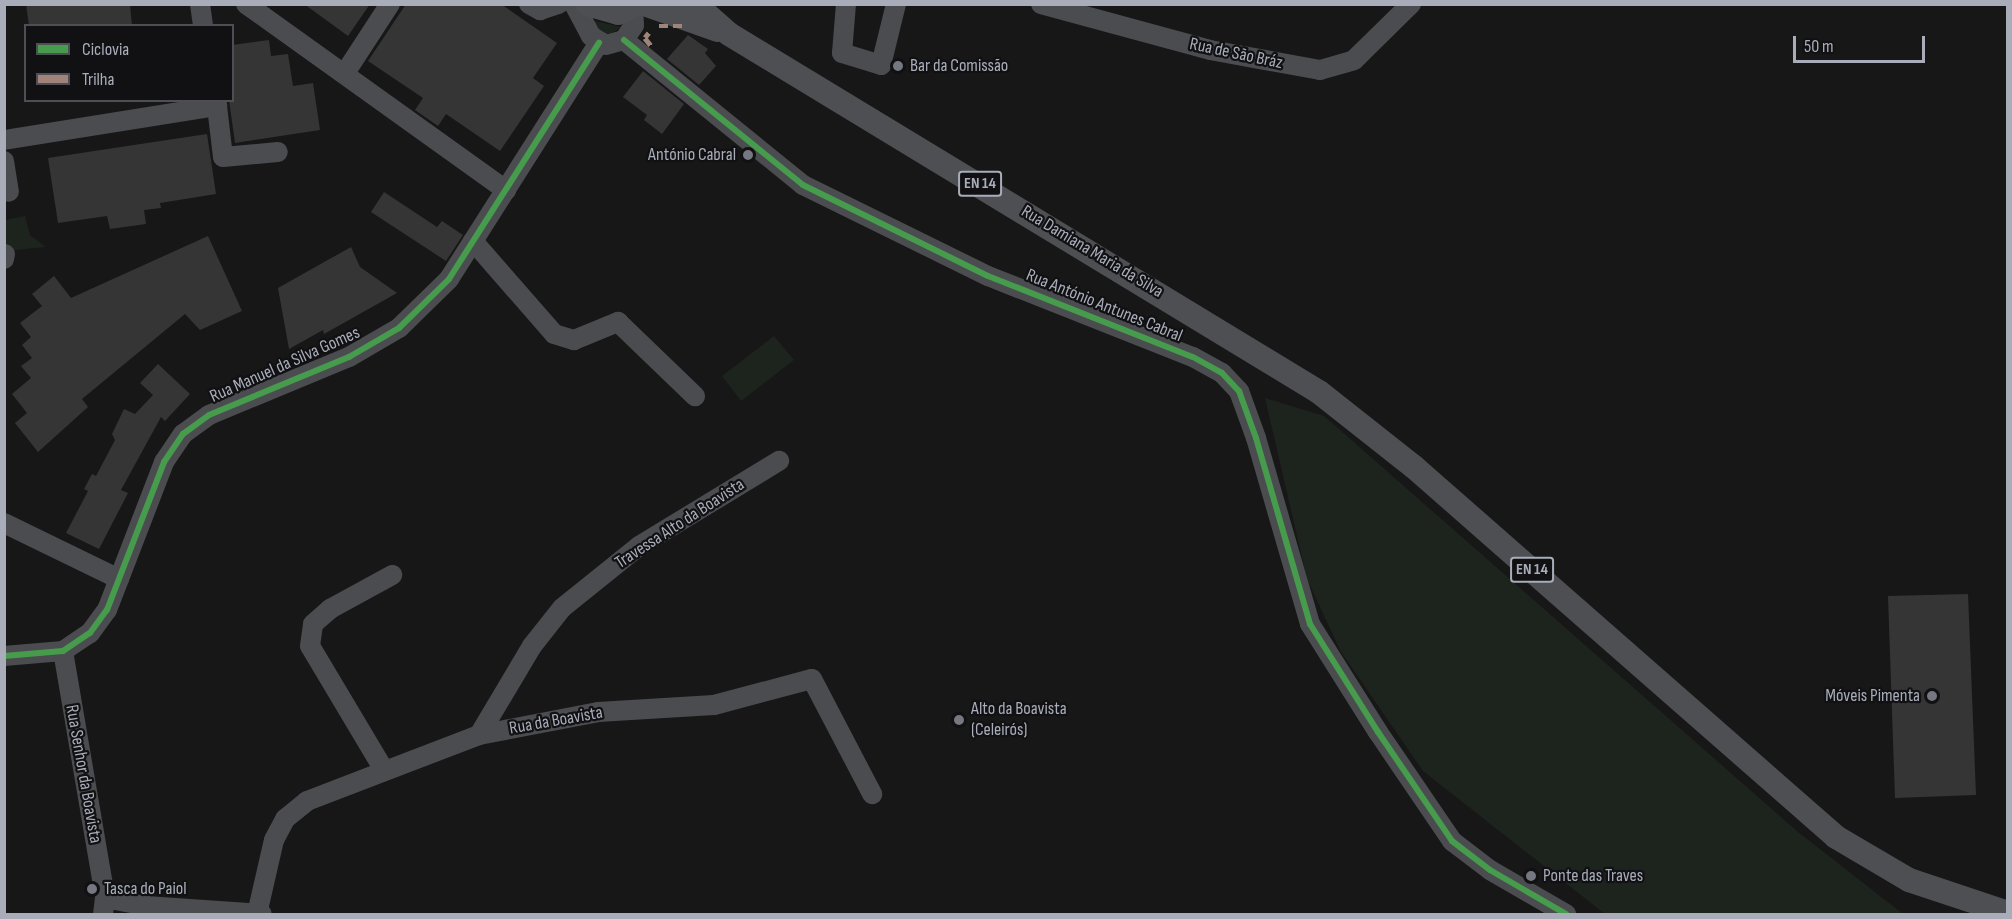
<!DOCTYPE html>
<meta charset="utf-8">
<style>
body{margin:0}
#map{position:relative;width:2012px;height:919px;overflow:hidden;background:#171717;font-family:"Sofia Sans Condensed",sans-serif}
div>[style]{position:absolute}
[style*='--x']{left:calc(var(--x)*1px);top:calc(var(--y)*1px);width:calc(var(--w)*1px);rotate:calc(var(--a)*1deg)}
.green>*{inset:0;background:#1d241e}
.building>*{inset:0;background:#353536}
.minor>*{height:20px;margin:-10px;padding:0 10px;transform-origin:10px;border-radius:10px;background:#4b4c50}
.major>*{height:24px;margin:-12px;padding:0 12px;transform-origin:12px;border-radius:12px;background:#4d4f52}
.quiet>*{height:4.5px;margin-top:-2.25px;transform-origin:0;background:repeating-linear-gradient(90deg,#a18479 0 9px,transparent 0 13.5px)}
.cycleway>*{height:6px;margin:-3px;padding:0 3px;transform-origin:3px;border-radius:3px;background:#469c4c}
.dots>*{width:16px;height:16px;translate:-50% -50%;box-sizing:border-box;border:3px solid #111113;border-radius:50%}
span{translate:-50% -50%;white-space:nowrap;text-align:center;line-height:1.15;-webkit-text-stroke:4.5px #111113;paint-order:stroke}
.shield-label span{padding:2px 4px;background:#111113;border:2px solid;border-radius:4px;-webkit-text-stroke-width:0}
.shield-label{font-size:16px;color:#a8adb9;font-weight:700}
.street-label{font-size:18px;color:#a8adb9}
.poi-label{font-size:18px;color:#a8adb9}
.left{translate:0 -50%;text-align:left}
.right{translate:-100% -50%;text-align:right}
.frame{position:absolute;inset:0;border:6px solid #a8adb9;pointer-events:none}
.legend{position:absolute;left:24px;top:24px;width:210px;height:78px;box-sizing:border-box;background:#111113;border:2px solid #4d4f55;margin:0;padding:8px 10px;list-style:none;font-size:18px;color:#a8adb9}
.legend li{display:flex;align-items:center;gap:12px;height:30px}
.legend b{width:30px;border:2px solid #4d4f55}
.scale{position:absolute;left:1793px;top:36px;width:132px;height:27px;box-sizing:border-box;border:3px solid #a8adb9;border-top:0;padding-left:8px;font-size:18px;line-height:21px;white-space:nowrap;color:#a8adb9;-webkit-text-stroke:4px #111113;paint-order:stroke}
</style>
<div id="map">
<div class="green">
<i style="clip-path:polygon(594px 22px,595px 21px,621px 27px,608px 36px,598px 31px)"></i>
<i style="clip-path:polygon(25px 216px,30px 235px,46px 247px,5px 251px,5px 220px)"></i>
<i style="clip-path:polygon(774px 336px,794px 360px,741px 401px,722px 376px)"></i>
<i style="clip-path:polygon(1265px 398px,1324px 416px,1798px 832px,1903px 914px,1605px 914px,1423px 771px,1341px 652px,1307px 579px)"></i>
</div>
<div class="building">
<i style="clip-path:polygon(26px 4px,130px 4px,132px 26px,29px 26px)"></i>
<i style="clip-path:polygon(304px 4px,370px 4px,348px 36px)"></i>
<i style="clip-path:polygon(406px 4px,501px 4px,557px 43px,533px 78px,544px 86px,500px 151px,446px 114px,438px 126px,415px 110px,423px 98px,368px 61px)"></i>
<i style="clip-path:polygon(688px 35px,708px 49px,705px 53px,716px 66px,699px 85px,667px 59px)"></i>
<i style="clip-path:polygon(269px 40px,271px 56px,288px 54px,293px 86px,313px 83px,320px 130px,235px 143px,229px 100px,232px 100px,232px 45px)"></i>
<i style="clip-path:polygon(643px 71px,684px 104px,662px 134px,644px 120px,647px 115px,623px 97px)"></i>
<i style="clip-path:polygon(207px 134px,216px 194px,160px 203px,161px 208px,144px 210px,146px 224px,110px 229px,107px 216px,58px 223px,48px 158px)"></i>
<i style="clip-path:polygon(384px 192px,437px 227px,442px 221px,463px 235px,446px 261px,371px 212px)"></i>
<i style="clip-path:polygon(208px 236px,242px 311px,200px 330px,185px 314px,82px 399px,88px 407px,38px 452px,15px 423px,27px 413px,12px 394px,31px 378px,21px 366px,32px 358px,22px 345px,31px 337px,20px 323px,42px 306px,32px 294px,54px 276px,71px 298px)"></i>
<i style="clip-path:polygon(351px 247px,360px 267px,397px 293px,324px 334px,323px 330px,289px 349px,278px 288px)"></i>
<i style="clip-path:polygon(158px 364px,190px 394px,165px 421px,161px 417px,121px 490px,128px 493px,99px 549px,66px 533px,88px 491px,84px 489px,92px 474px,96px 476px,115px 440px,112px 434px,124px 409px,135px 414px,153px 395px,140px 383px)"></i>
<i style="clip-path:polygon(1968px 594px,1976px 795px,1895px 798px,1888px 596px)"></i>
</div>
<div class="minor">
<i style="--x:200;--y:4;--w:22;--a:82"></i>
<i style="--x:246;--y:4;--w:320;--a:35.6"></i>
<i style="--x:529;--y:4;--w:13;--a:29"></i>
<i style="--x:540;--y:10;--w:20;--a:-18"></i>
<i style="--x:574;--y:4;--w:36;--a:62"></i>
<i style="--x:591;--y:36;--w:17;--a:31"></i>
<i style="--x:606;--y:45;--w:19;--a:-16"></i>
<i style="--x:624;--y:40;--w:18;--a:-56"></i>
<i style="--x:634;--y:25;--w:18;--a:-93"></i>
<i style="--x:846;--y:4;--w:49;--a:94.7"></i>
<i style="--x:842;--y:53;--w:41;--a:17.1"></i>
<i style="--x:881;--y:65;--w:63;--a:-76.2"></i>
<i style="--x:1041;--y:4;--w:175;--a:15.2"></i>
<i style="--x:1210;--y:50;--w:112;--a:10.3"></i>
<i style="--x:1320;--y:70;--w:35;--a:-16"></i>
<i style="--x:1354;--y:60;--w:80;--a:-44.5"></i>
<i style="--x:624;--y:40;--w:230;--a:39"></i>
<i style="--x:803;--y:185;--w:206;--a:26.2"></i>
<i style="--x:988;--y:276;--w:220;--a:21.6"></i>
<i style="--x:1193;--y:357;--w:33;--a:29"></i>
<i style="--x:1222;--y:373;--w:25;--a:47"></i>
<i style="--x:1239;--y:391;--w:50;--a:70.1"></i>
<i style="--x:1256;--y:438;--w:194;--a:73.8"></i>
<i style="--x:1310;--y:624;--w:128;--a:57.8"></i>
<i style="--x:1378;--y:732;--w:132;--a:55.8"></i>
<i style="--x:1452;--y:841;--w:48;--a:37.3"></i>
<i style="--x:1490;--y:870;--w:88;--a:30.1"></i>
<i style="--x:345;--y:73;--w:82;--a:-56.9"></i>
<i style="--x:217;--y:106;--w:51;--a:83.3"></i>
<i style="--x:223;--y:157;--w:55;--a:-5.2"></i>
<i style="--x:4;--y:140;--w:216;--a:-9.1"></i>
<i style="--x:217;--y:106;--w:6;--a:-99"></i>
<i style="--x:4;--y:161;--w:31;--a:81"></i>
<i style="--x:473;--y:241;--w:123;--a:48.9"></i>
<i style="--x:554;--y:334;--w:21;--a:17"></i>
<i style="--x:574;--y:340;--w:48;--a:-22.2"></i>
<i style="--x:618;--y:322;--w:107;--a:43.9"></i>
<i style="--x:4;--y:259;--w:5;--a:-79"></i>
<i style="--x:4;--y:523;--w:128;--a:26"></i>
<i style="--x:63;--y:651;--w:251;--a:80.3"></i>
<i style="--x:105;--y:898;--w:16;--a:97"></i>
<i style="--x:4;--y:656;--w:59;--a:-4.8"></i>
<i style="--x:63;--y:651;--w:32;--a:-34"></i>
<i style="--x:90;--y:633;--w:29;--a:-54"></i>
<i style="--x:107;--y:610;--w:159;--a:-68.9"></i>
<i style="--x:164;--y:462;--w:34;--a:-56"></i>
<i style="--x:183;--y:434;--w:32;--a:-36"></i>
<i style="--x:209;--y:415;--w:152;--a:-22.5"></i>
<i style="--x:349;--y:357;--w:58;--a:-30.1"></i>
<i style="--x:399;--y:328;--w:70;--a:-44.4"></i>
<i style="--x:449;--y:279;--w:280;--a:-57.6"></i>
<i style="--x:479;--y:735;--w:104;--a:-59.2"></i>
<i style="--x:532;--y:646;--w:48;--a:-51.7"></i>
<i style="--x:562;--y:608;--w:99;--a:-38.8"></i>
<i style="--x:639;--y:546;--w:164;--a:-31.3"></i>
<i style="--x:384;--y:770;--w:144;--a:-120.8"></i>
<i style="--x:310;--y:646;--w:22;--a:-82"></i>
<i style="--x:313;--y:624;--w:23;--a:-41"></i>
<i style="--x:330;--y:609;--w:71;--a:-28.7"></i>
<i style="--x:105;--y:898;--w:42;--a:11"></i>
<i style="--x:146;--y:906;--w:116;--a:3.9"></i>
<i style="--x:257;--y:914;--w:76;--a:-77.1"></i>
<i style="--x:274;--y:840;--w:24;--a:-62"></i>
<i style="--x:285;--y:819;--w:28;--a:-39"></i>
<i style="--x:307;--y:801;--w:184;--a:-21"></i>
<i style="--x:479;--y:735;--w:121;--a:-10.9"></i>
<i style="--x:598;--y:712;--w:116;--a:-3.5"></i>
<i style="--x:714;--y:705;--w:101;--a:-14.9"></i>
<i style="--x:812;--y:679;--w:130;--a:62.4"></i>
</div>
<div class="major">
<i style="--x:587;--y:4;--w:32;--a:16"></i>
<i style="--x:618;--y:13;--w:21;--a:-25"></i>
<i style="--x:644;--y:4;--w:78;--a:19.4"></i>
<i style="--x:695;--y:4;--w:45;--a:41.4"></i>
<i style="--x:729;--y:34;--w:690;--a:31.25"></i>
<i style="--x:1319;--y:392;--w:121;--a:38.3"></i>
<i style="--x:1414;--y:467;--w:561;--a:41.24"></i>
<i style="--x:1836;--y:837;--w:85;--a:30.5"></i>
<i style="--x:1909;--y:880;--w:104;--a:18.4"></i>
</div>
<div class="quiet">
<i style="--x:659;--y:26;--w:26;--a:0"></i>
<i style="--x:649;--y:33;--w:6;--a:129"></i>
<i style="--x:645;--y:38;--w:13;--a:51"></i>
</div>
<div class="cycleway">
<i style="--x:624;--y:40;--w:230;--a:39"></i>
<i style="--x:803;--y:185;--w:206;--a:26.2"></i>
<i style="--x:988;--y:276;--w:220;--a:21.6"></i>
<i style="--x:1193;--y:357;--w:33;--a:29"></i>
<i style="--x:1222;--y:373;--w:25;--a:47"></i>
<i style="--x:1239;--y:391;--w:50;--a:70.1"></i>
<i style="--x:1256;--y:438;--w:194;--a:73.8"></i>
<i style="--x:1310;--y:624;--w:128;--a:57.8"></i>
<i style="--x:1378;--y:732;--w:132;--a:55.8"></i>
<i style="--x:1452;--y:841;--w:48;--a:37.3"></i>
<i style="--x:1490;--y:870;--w:88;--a:30.1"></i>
<i style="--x:4;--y:656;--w:59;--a:-4.8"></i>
<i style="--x:63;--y:651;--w:32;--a:-34"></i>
<i style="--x:90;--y:633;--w:29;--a:-54"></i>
<i style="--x:107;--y:610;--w:159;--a:-68.9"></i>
<i style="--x:164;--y:462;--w:34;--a:-56"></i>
<i style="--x:183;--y:434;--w:32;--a:-36"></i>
<i style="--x:209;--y:415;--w:152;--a:-22.5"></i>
<i style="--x:349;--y:357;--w:58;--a:-30.1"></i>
<i style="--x:399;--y:328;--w:70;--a:-44.4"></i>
<i style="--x:449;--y:279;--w:280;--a:-57.6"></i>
</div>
<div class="dots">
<i style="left:898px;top:66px;background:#757880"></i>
<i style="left:748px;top:155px;background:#757880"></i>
<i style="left:1932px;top:696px;background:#757880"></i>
<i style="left:959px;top:720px;background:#757880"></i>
<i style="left:1531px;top:876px;background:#757880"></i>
<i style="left:92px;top:889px;background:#757880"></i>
</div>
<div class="shield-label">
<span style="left:980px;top:184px">EN 14</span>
<span style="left:1532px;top:570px">EN 14</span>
</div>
<div class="street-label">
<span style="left:1236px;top:54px;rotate:12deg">Rua de São Bráz</span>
<span style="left:1092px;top:252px;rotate:31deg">Rua Damiana Maria da Silva</span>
<span style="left:1104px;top:306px;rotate:22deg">Rua António Antunes Cabral</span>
<span style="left:285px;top:365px;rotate:-24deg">Rua Manuel da Silva Gomes</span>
<span style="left:680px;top:524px;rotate:-33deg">Travessa Alto da Boavista</span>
<span style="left:556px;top:721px;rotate:-10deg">Rua da Boavista</span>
<span style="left:83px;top:774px;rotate:80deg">Rua Senhor da Boavista</span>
</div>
<div class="poi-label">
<span class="left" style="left:910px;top:66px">Bar da Comissão</span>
<span class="right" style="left:736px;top:155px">António Cabral</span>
<span class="right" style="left:1920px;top:696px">Móveis Pimenta</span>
<span class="left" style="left:971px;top:720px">Alto da Boavista<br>(Celeirós)</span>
<span class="left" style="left:1543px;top:876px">Ponte das Traves</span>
<span class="left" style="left:104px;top:889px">Tasca do Paiol</span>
</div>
<div class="frame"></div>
<ul class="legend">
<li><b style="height:8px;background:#469c4c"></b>Ciclovia</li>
<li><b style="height:8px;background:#a18479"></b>Trilha</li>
</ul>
<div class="scale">50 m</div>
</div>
